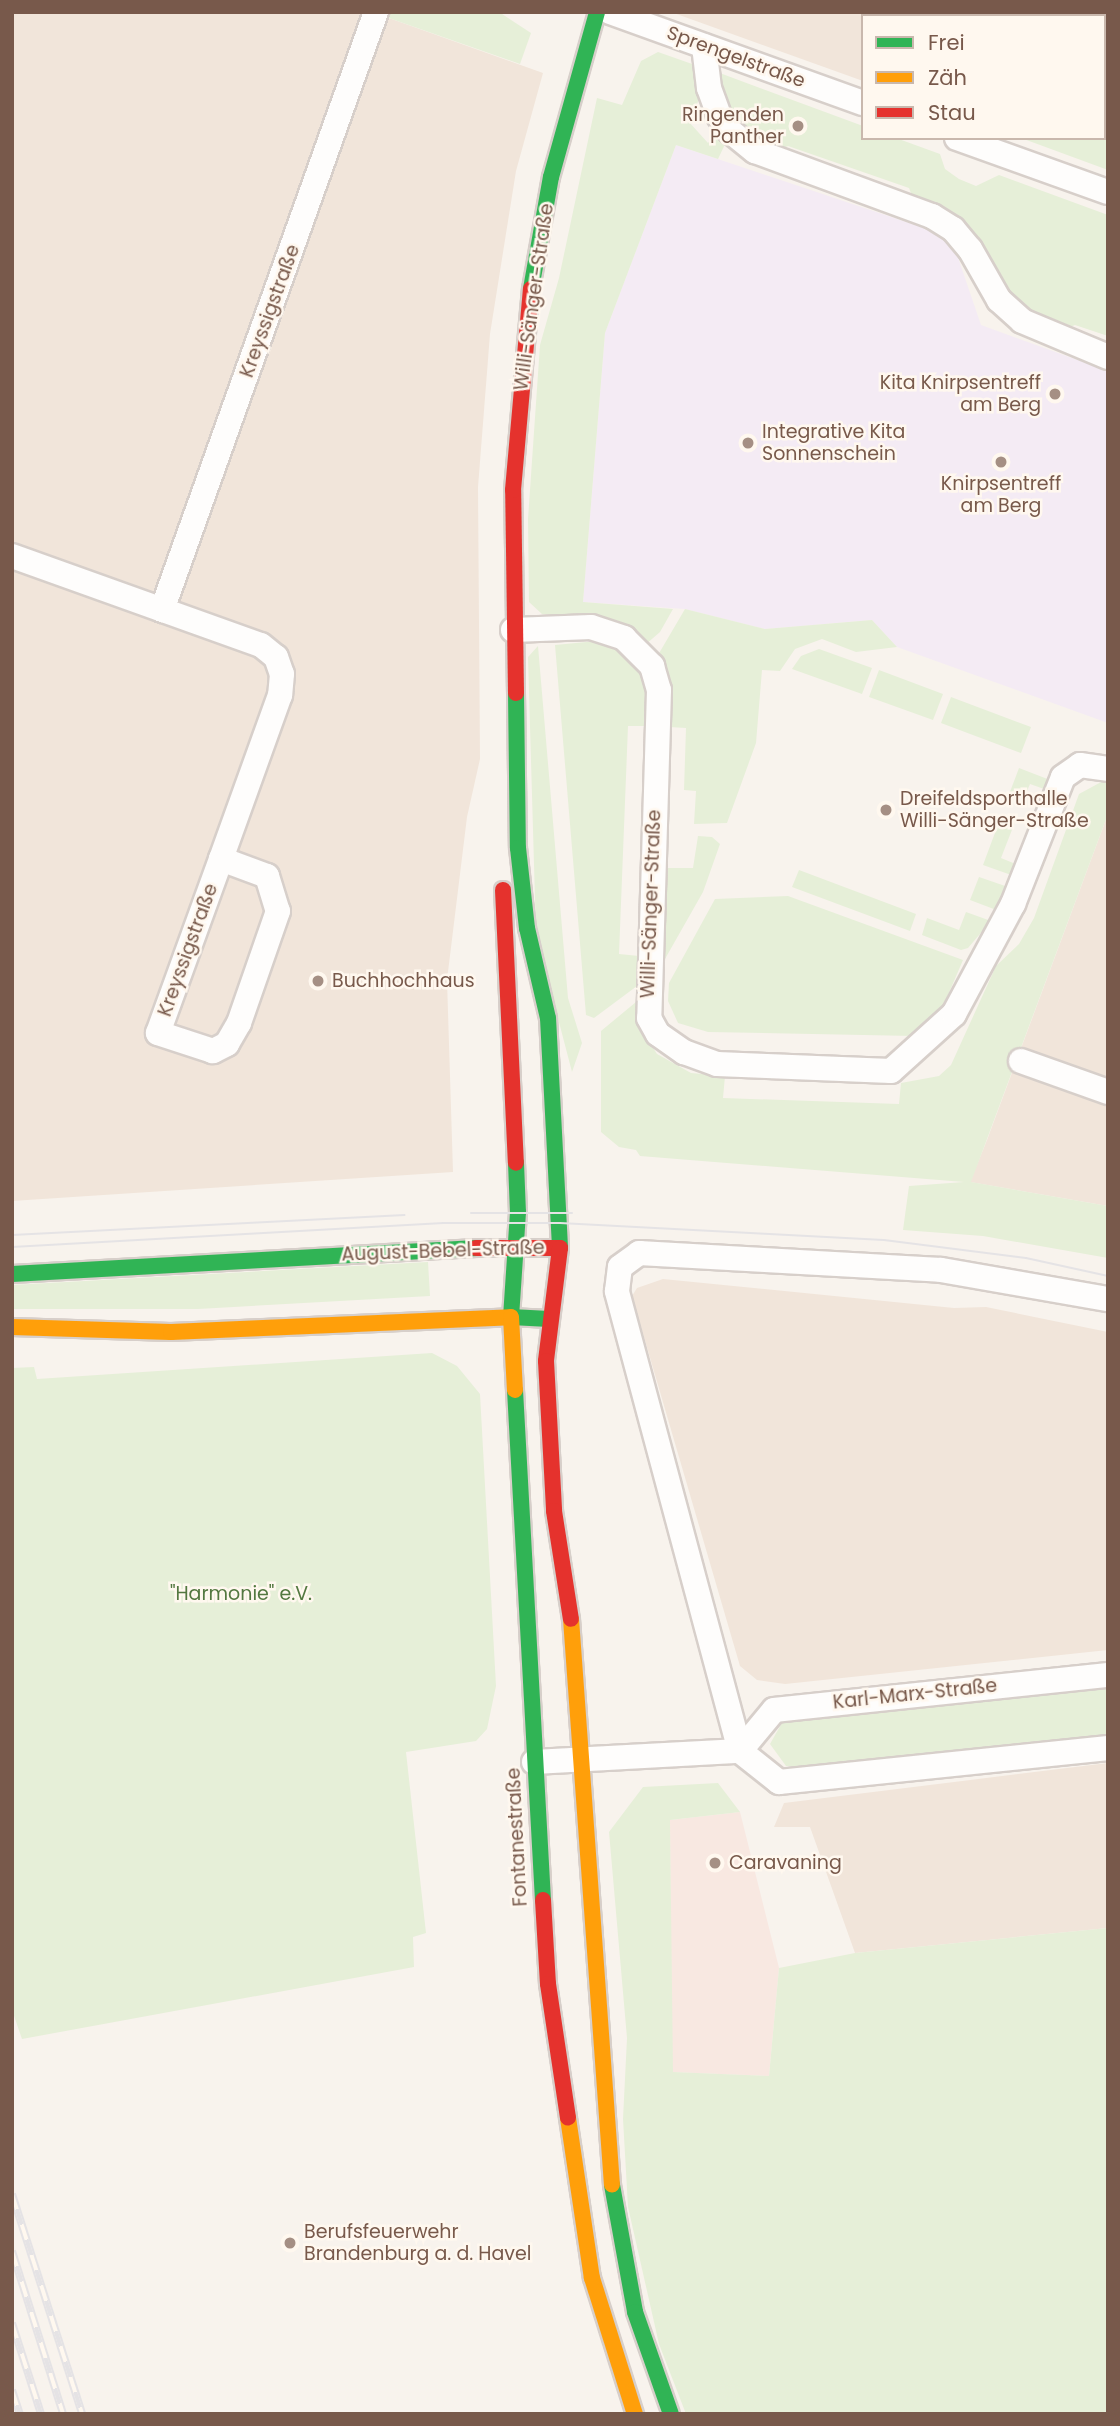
<!DOCTYPE html>
<meta charset="utf-8">
<style>
body{margin:0}
#map{position:relative;width:1120px;height:2426px;overflow:hidden;background:#f8f3ed;font-family:Poppins,sans-serif}
div>[style]{position:absolute}
[style*='--x']{left:calc(var(--x)*1px);top:calc(var(--y)*1px);width:calc(var(--w)*1px);rotate:calc(var(--a)*1deg)}
.residential>*{inset:0;background:#f1e5da}
.commercial>*{inset:0;background:#f8e8e1}
.education>*{inset:0;background:#f4ebf4}
.green>*{inset:0;background:#e6efd8}
.roads{filter:drop-shadow(2px 0 #d7cfca) drop-shadow(-2px 0 #d7cfca) drop-shadow(0 2px #d7cfca) drop-shadow(0 -2px #d7cfca)}
.street>*{height:24px;margin:-12px;padding:0 12px;transform-origin:12px;border-radius:12px;background:#fefdfc}
.fast>*{height:16px;margin:-8px;padding:0 8px;transform-origin:8px;border-radius:8px;background:#30b455}
.slow>*{height:16px;margin:-8px;padding:0 8px;transform-origin:8px;border-radius:8px;background:#ff9f0a}
.jam>*{height:16px;margin:-8px;padding:0 8px;transform-origin:8px;border-radius:8px;background:#e5322d}
.tram>*{height:2px;margin:-1px;padding:0 1px;transform-origin:1px;border-radius:1px;background:#e5e3e5}
.rail>*{height:8px;margin-top:-4px;transform-origin:0;background:repeating-linear-gradient(90deg,#fff8ef 0 16px,#e5e3e5 0 32px);box-sizing:border-box;border-block:2px solid #e5e3e5}
.dots>*{width:19px;height:19px;translate:-50% -50%;box-sizing:border-box;border:4px solid #fff8ef;border-radius:50%}
span{translate:-50% -50%;white-space:nowrap;text-align:center;line-height:1.15;-webkit-text-stroke:5px #fff8ef;paint-order:stroke}
.street-label{font-size:19px;color:#78594b}
.poi-label{font-size:19px;color:#78594b}
.right{translate:-100% -50%;text-align:right}
.left{translate:0 -50%;text-align:left}
.park-label{font-size:19px;color:#537840}
.frame{position:absolute;inset:0;border:14px solid #78594b;pointer-events:none}
.legend{position:absolute;left:861px;top:14px;width:245px;height:126px;box-sizing:border-box;background:#fff8ef;border:2px solid #c9b8ad;margin:0;padding:9px 12px;list-style:none;font-size:21px;color:#78594b}
.legend li{display:flex;align-items:center;gap:14px;height:35px}
.legend b{width:35px;border:2px solid #c9b8ad}
</style>
<div id="map">
<div class="residential">
<i style="clip-path:polygon(12px 12px,372px 12px,543px 73px,516px 171px,490px 334px,478px 487px,480px 759px,467px 817px,447px 980px,453px 1172px,12px 1201px)"></i>
<i style="clip-path:polygon(671px 12px,911px 12px,863px 16px,863px 81px)"></i>
<i style="clip-path:polygon(1108px 814px,1108px 1206px,970px 1182px,987px 1140px)"></i>
<i style="clip-path:polygon(663px 1279px,954px 1308px,986px 1307px,1108px 1332px,1108px 1650px,785px 1684px,757px 1680px,740px 1666px,632px 1296px,637px 1288px)"></i>
<i style="clip-path:polygon(1108px 1763px,1108px 1928px,855px 1953px,810px 1827px,774px 1827px,784px 1803px)"></i>
</div>
<div class="commercial">
<i style="clip-path:polygon(740px 1812px,779px 1968px,769px 2076px,672px 2072px,670px 1820px)"></i>
</div>
<div class="education">
<i style="clip-path:polygon(676px 145px,951px 237px,981px 325px,1108px 371px,1108px 723px,897px 647px,872px 620px,765px 629px,685px 609px,583px 602px,605px 333px)"></i>
</div>
<div class="green">
<i style="clip-path:polygon(388px 12px,499px 12px,531px 33px,520px 64px,386px 17px)"></i>
<i style="clip-path:polygon(967px 12px,1108px 12px,1108px 170px,1021px 138px,1104px 138px,1104px 16px,965px 16px)"></i>
<i style="clip-path:polygon(658px 52px,695px 65px,701px 95px,689px 122px,708px 143px,718px 131px,728px 138px,718px 159px,676px 145px,605px 333px,583px 602px,673px 609px,660px 632px,645px 645px,599px 618px,542px 614px,529px 602px,528px 519px,540px 345px,559px 278px,597px 98px,622px 105px,641px 61px)"></i>
<i style="clip-path:polygon(717px 72px,863px 126px,863px 138px,896px 138px,940px 154px,945px 169px,959px 179px,976px 186px,999px 175px,1108px 215px,1108px 336px,1075px 325px,1060px 331px,1031px 317px,914px 201px,909px 188px,788px 146px,776px 151px,726px 115px)"></i>
<i style="clip-path:polygon(685px 609px,765px 629px,872px 620px,897px 647px,856px 652px,822px 639px,795px 649px,780px 671px,762px 670px,756px 743px,727px 823px,694px 824px,696px 791px,684px 790px,686px 728px,669px 727px,669px 678px,658px 655px)"></i>
<i style="clip-path:polygon(597px 641px,616px 648px,639px 671px,647px 690px,646px 726px,628px 726px,619px 954px,639px 956px,637px 986px,594px 1018px,586px 1015px,555px 645px)"></i>
<i style="clip-path:polygon(538px 646px,568px 998px,582px 1043px,572px 1072px,536px 934px,528px 657px)"></i>
<i style="clip-path:polygon(819px 649px,872px 668px,862px 694px,792px 669px,801px 656px)"></i>
<i style="clip-path:polygon(879px 670px,943px 694px,933px 720px,869px 697px)"></i>
<i style="clip-path:polygon(951px 697px,1031px 727px,1021px 753px,941px 723px)"></i>
<i style="clip-path:polygon(1019px 768px,1050px 780px,1047px 790px,1030px 784px,1024px 798px,1008px 797px)"></i>
<i style="clip-path:polygon(1103px 781px,1108px 781px,1108px 814px,971px 1182px,1108px 1206px,1108px 1258px,983px 1236px,903px 1230px,909px 1186px,964px 1182px,640px 1156px,636px 1150px,619px 1147px,601px 1132px,601px 1031px,636px 1002px,642px 1031px,657px 1054px,691px 1073px,725px 1076px,723px 1098px,899px 1104px,901px 1083px,939px 1076px,951px 1065px,996px 966px,1019px 944px,1034px 918px,1079px 794px)"></i>
<i style="clip-path:polygon(999px 822px,1015px 822px,1001px 858px,1018px 865px,1014px 876px,983px 865px)"></i>
<i style="clip-path:polygon(698px 836px,712px 837px,720px 844px,703px 892px,661px 966px,665px 868px,693px 868px)"></i>
<i style="clip-path:polygon(799px 870px,916px 914px,910px 931px,792px 887px)"></i>
<i style="clip-path:polygon(979px 877px,1011px 888px,999px 911px,970px 900px)"></i>
<i style="clip-path:polygon(788px 896px,963px 960px,939px 1016px,914px 1036px,708px 1032px,678px 1023px,668px 1001px,669px 983px,715px 899px)"></i>
<i style="clip-path:polygon(966px 912px,991px 921px,968px 948px,961px 950px,922px 935px,927px 918px,959px 930px)"></i>
<i style="clip-path:polygon(428px 1262px,430px 1296px,198px 1309px,12px 1309px,12px 1285px)"></i>
<i style="clip-path:polygon(432px 1353px,457px 1366px,480px 1394px,496px 1686px,487px 1729px,476px 1741px,406px 1752px,426px 1933px,413px 1937px,414px 1967px,22px 2039px,12px 2010px,12px 1368px,34px 1367px,37px 1379px)"></i>
<i style="clip-path:polygon(1108px 1686px,1108px 1737px,799px 1767px,786px 1766px,770px 1744px,783px 1721px)"></i>
<i style="clip-path:polygon(718px 1783px,740px 1812px,670px 1820px,673px 2072px,769px 2076px,779px 1968px,855px 1953px,1108px 1928px,1108px 2414px,686px 2414px,659px 2344px,628px 2207px,623px 2119px,627px 2038px,609px 1832px,643px 1787px)"></i>
</div>
<div class="roads">
<div class="street">
<i style="--x:610;--y:12;--w:269;--a:19.8"></i>
<i style="--x:934;--y:16;--w:4;--a:-76"></i>
<i style="--x:704;--y:46;--w:42;--a:83.2"></i>
<i style="--x:709;--y:88;--w:30;--a:70"></i>
<i style="--x:719;--y:116;--w:19;--a:54"></i>
<i style="--x:730;--y:131;--w:32;--a:39"></i>
<i style="--x:755;--y:151;--w:189;--a:20.2"></i>
<i style="--x:932;--y:216;--w:25;--a:32"></i>
<i style="--x:953;--y:229;--w:26;--a:50"></i>
<i style="--x:970;--y:249;--w:59;--a:60.4"></i>
<i style="--x:999;--y:300;--w:31;--a:42"></i>
<i style="--x:1022;--y:321;--w:93;--a:22.7"></i>
<i style="--x:957;--y:138;--w:160;--a:19.7"></i>
<i style="--x:12;--y:556;--w:264;--a:19.7"></i>
<i style="--x:261;--y:645;--w:19;--a:39"></i>
<i style="--x:276;--y:657;--w:18;--a:71"></i>
<i style="--x:282;--y:674;--w:21;--a:95"></i>
<i style="--x:280;--y:695;--w:174;--a:109.8"></i>
<i style="--x:162;--y:610;--w:635;--a:-70.31"></i>
<i style="--x:513;--y:630;--w:78;--a:-2.2"></i>
<i style="--x:591;--y:627;--w:35;--a:18"></i>
<i style="--x:624;--y:638;--w:40;--a:45"></i>
<i style="--x:652;--y:666;--w:25;--a:74"></i>
<i style="--x:659;--y:690;--w:328;--a:91.7"></i>
<i style="--x:649;--y:1018;--w:18;--a:61"></i>
<i style="--x:658;--y:1034;--w:32;--a:35"></i>
<i style="--x:684;--y:1052;--w:35;--a:20"></i>
<i style="--x:717;--y:1064;--w:174;--a:2.3"></i>
<i style="--x:891;--y:1071;--w:85;--a:-42.1"></i>
<i style="--x:954;--y:1014;--w:125;--a:-61.8"></i>
<i style="--x:1013;--y:904;--w:136;--a:-68.5"></i>
<i style="--x:1063;--y:777;--w:21;--a:-35"></i>
<i style="--x:1080;--y:765;--w:28;--a:8"></i>
<i style="--x:221;--y:859;--w:49;--a:20.3"></i>
<i style="--x:267;--y:876;--w:37;--a:73"></i>
<i style="--x:278;--y:911;--w:119;--a:109.2"></i>
<i style="--x:239;--y:1023;--w:24;--a:120"></i>
<i style="--x:227;--y:1044;--w:16;--a:153"></i>
<i style="--x:213;--y:1051;--w:58;--a:-161.9"></i>
<i style="--x:158;--y:1033;--w:185;--a:-70.1"></i>
<i style="--x:1021;--y:1061;--w:92;--a:19.6"></i>
<i style="--x:740;--y:1751;--w:476;--a:-105"></i>
<i style="--x:617;--y:1291;--w:24;--a:-83"></i>
<i style="--x:620;--y:1267;--w:24;--a:-36"></i>
<i style="--x:639;--y:1253;--w:302;--a:3.2"></i>
<i style="--x:941;--y:1270;--w:169;--a:9.9"></i>
<i style="--x:740;--y:1751;--w:53;--a:-50.3"></i>
<i style="--x:774;--y:1710;--w:336;--a:-6"></i>
<i style="--x:534;--y:1762;--w:206;--a:-3.1"></i>
<i style="--x:740;--y:1751;--w:50;--a:38.5"></i>
<i style="--x:779;--y:1782;--w:331;--a:-5.9"></i>
</div>
<div class="fast">
<i style="--x:531;--y:289;--w:114;--a:-79.9"></i>
<i style="--x:551;--y:177;--w:171;--a:-74.4"></i>
<i style="--x:516;--y:693;--w:155;--a:89.3"></i>
<i style="--x:518;--y:848;--w:81;--a:83.6"></i>
<i style="--x:527;--y:928;--w:92;--a:76.9"></i>
<i style="--x:548;--y:1018;--w:230;--a:87"></i>
<i style="--x:516;--y:1163;--w:49;--a:87.7"></i>
<i style="--x:518;--y:1212;--w:105;--a:93.8"></i>
<i style="--x:511;--y:1317;--w:38;--a:3"></i>
<i style="--x:12;--y:1274;--w:465;--a:-3.2"></i>
<i style="--x:515;--y:1390;--w:511;--a:86.86"></i>
<i style="--x:612;--y:2185;--w:129;--a:79.7"></i>
<i style="--x:635;--y:2312;--w:108;--a:70.6"></i>
</div>
<div class="slow">
<i style="--x:12;--y:1327;--w:159;--a:1.8"></i>
<i style="--x:171;--y:1332;--w:340;--a:-2.5"></i>
<i style="--x:511;--y:1317;--w:73;--a:86.9"></i>
<i style="--x:571;--y:1619;--w:567;--a:85.86"></i>
<i style="--x:568;--y:2118;--w:162;--a:81.5"></i>
<i style="--x:592;--y:2278;--w:143;--a:72.5"></i>
</div>
<div class="jam">
<i style="--x:516;--y:693;--w:203;--a:-90.8"></i>
<i style="--x:513;--y:490;--w:202;--a:-84.9"></i>
<i style="--x:503;--y:890;--w:273;--a:87.3"></i>
<i style="--x:476;--y:1248;--w:84;--a:0"></i>
<i style="--x:560;--y:1248;--w:114;--a:97.1"></i>
<i style="--x:546;--y:1361;--w:150;--a:86.9"></i>
<i style="--x:554;--y:1511;--w:109;--a:81.1"></i>
<i style="--x:543;--y:1900;--w:84;--a:86.6"></i>
<i style="--x:548;--y:1984;--w:135;--a:81.5"></i>
</div>
</div>
<div class="tram">
<i style="--x:471;--y:1213;--w:101;--a:0"></i>
<i style="--x:12;--y:1235;--w:393;--a:-2.9"></i>
<i style="--x:12;--y:1247;--w:432;--a:-3.2"></i>
<i style="--x:443;--y:1223;--w:117;--a:0"></i>
<i style="--x:560;--y:1223;--w:324;--a:3"></i>
<i style="--x:884;--y:1240;--w:143;--a:7.2"></i>
<i style="--x:1026;--y:1258;--w:84;--a:12.4"></i>
</div>
<div class="rail">
<i style="--x:12;--y:2194;--w:231;--a:72.3"></i>
<i style="--x:12;--y:2251;--w:171;--a:72.6"></i>
<i style="--x:12;--y:2323;--w:96;--a:72.3"></i>
<i style="--x:12;--y:2390;--w:25;--a:72"></i>
</div>
<div class="dots">
<i style="left:798px;top:126px;background:#a58f84"></i>
<i style="left:1055px;top:394px;background:#a58f84"></i>
<i style="left:748px;top:443px;background:#a58f84"></i>
<i style="left:1001px;top:462px;background:#a58f84"></i>
<i style="left:886px;top:810px;background:#a58f84"></i>
<i style="left:318px;top:981px;background:#a58f84"></i>
<i style="left:715px;top:1863px;background:#a58f84"></i>
<i style="left:290px;top:2243px;background:#a58f84"></i>
</div>
<div class="street-label">
<span style="left:736px;top:57px;rotate:20deg">Sprengelstraße</span>
<span style="left:534px;top:297px;rotate:-82deg">Willi-Sänger-Straße</span>
<span style="left:270px;top:311px;rotate:-70deg">Kreyssigstraße</span>
<span style="left:651px;top:904px;rotate:-88deg">Willi-Sänger-Straße</span>
<span style="left:188px;top:950px;rotate:-70deg">Kreyssigstraße</span>
<span style="left:443px;top:1251px;rotate:-2deg">August-Bebel-Straße</span>
<span style="left:915px;top:1694px;rotate:-6deg">Karl-Marx-Straße</span>
<span style="left:517px;top:1837px;rotate:-93deg">Fontanestraße</span>
</div>
<div class="poi-label">
<span class="right" style="left:784px;top:126px">Ringenden<br>Panther</span>
<span class="right" style="left:1041px;top:394px">Kita Knirpsentreff<br>am Berg</span>
<span class="left" style="left:762px;top:443px">Integrative Kita<br>Sonnenschein</span>
<span style="left:1001px;top:495px">Knirpsentreff<br>am Berg</span>
<span class="left" style="left:900px;top:810px">Dreifeldsporthalle<br>Willi-Sänger-Straße</span>
<span class="left" style="left:332px;top:981px">Buchhochhaus</span>
<span class="left" style="left:729px;top:1863px">Caravaning</span>
<span class="left" style="left:304px;top:2243px">Berufsfeuerwehr<br>Brandenburg a. d. Havel</span>
</div>
<div class="park-label">
<span style="left:241px;top:1594px">"Harmonie" e.V.</span>
</div>
<div class="frame"></div>
<ul class="legend">
<li><b style="height:9px;background:#30b455"></b>Frei</li>
<li><b style="height:9px;background:#ff9f0a"></b>Zäh</li>
<li><b style="height:9px;background:#e5322d"></b>Stau</li>
</ul>
</div>
